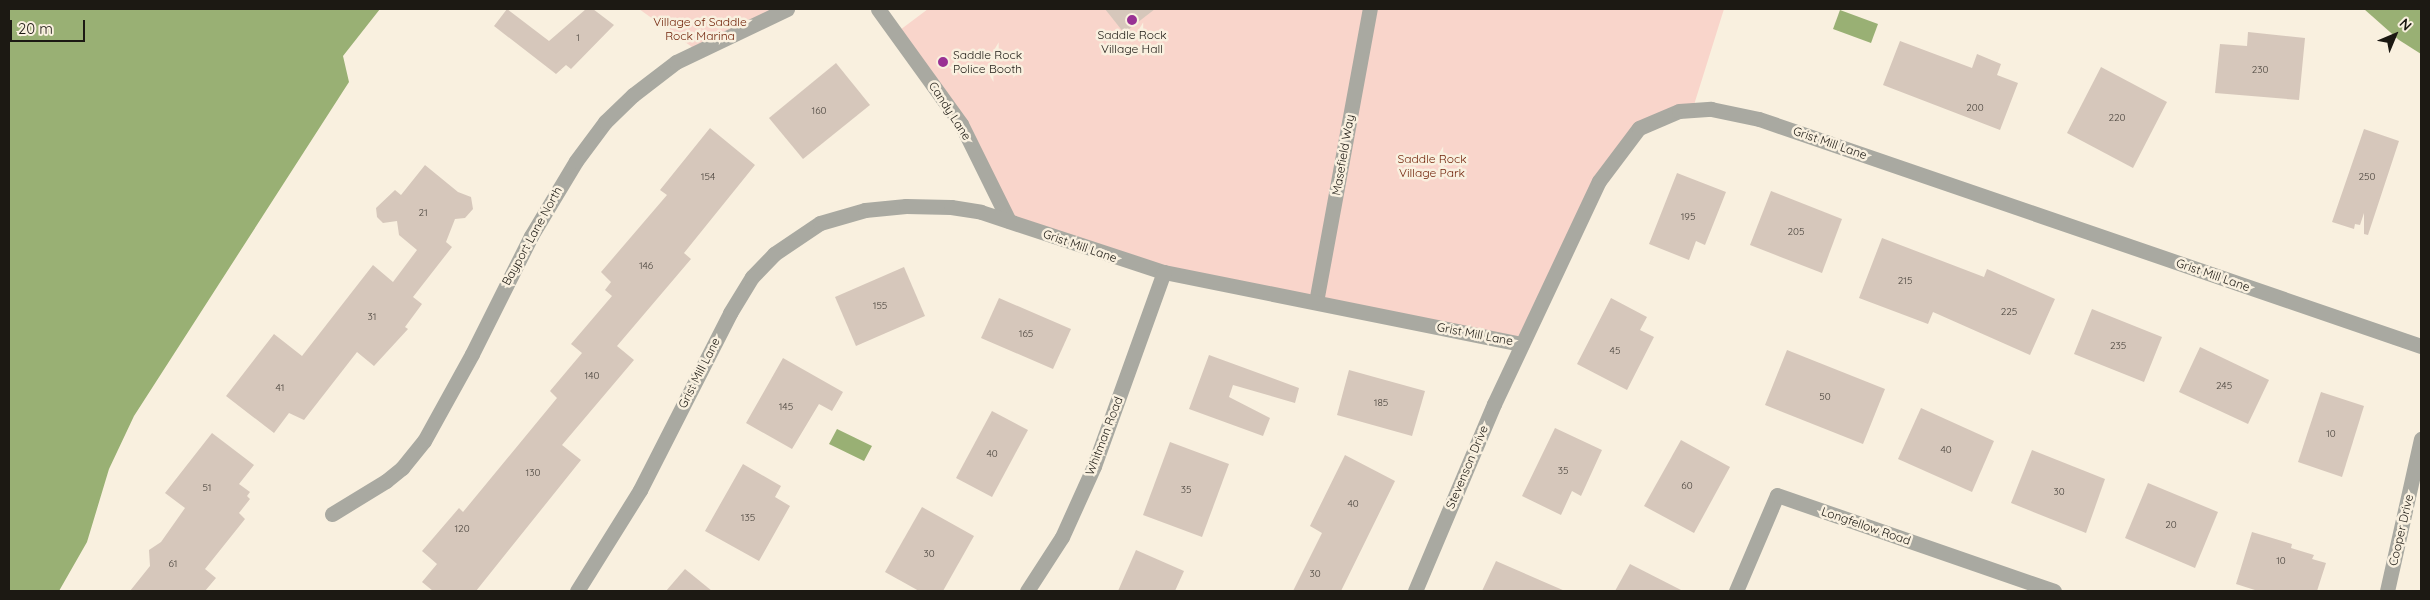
<!DOCTYPE html>
<style>
body{margin:0}
#map{position:relative;width:2430px;height:600px;overflow:hidden;background:#f9f0df;font-family:Quicksand,sans-serif}
div>[style]{position:absolute}
[style*='--x']{left:calc(var(--x)*1px);top:calc(var(--y)*1px);width:calc(var(--w)*1px);rotate:calc(var(--a)*1deg)}
.green>*{inset:0;background:#f9d5cb}
.water>*{inset:0;background:#99b074}
.building>*{inset:0;background:#d6c7bb}
.street>*{height:15px;margin:-7.5px;padding:0 7.5px;transform-origin:7.5px;border-radius:7.5px;background:#a9a9a1}
.dots>*{width:14px;height:14px;translate:-50% -50%;box-sizing:border-box;border:2px solid #f9f0df;border-radius:50%}
span{translate:-50% -50%;white-space:nowrap;text-align:center;line-height:1.15;-webkit-text-stroke:5px #f9f0df;paint-order:stroke}
.number-label{font-size:10px;color:#4a443d}
.number-label span{-webkit-text-stroke-width:0}
.park-label{font-size:12px;color:#6d1e04}
.poi-label{font-size:12px;color:#1c1913}
.left{translate:0 -50%;text-align:left}
.street-label{font-size:12px;color:#1c1913}
.frame{position:absolute;inset:0;border:10px solid #1c1913;pointer-events:none}
.north{position:absolute;left:2370px;top:10px;width:50px;height:50px;-webkit-text-stroke:4px #f9f0df;paint-order:stroke;rotate:45deg;font-size:14px;font-weight:700;line-height:20px;text-align:center;color:#1c1913}
.north::after{content:'';display:block;margin:auto;width:18px;height:22px;background:#1c1913;clip-path:polygon(50% 0,100% 100%,50% 72%,0 100%)}
.scale{position:absolute;left:10px;top:20px;width:75px;height:22px;box-sizing:border-box;border:2px solid #1c1913;border-top:0;padding-left:6px;font-size:15px;line-height:18px;white-space:nowrap;color:#1c1913;-webkit-text-stroke:4px #f9f0df;paint-order:stroke}
</style>
<div id="map">
<div class="green">
<i style="clip-path:polygon(639px 9px,791px 9px,699px 52px)"></i>
<i style="clip-path:polygon(928px 9px,1724px 9px,1693px 108px,1627px 140px,1522px 344px,1164px 272px,1009px 221px,974px 149px,896px 33px)"></i>
</div>
<div class="water">
<i style="clip-path:polygon(9px 9px,380px 9px,343px 56px,349px 82px,134px 416px,109px 469px,87px 542px,59px 591px,9px 591px)"></i>
<i style="clip-path:polygon(2364px 9px,2421px 9px,2421px 54px,2399px 40px)"></i>
<i style="clip-path:polygon(1840px 10px,1878px 24px,1871px 43px,1833px 29px)"></i>
<i style="clip-path:polygon(837px 429px,872px 446px,864px 461px,829px 444px)"></i>
</div>
<div class="building">
<i style="clip-path:polygon(507px 9px,549px 41px,586px 9px,593px 9px,614px 25px,571px 69px,566px 65px,556px 74px,494px 26px)"></i>
<i style="clip-path:polygon(1105px 9px,1155px 9px,1124px 33px)"></i>
<i style="clip-path:polygon(2248px 32px,2305px 38px,2299px 100px,2215px 93px,2220px 44px,2247px 46px)"></i>
<i style="clip-path:polygon(1900px 41px,1972px 68px,1977px 54px,2001px 64px,1997px 75px,2018px 83px,2000px 130px,1883px 85px)"></i>
<i style="clip-path:polygon(836px 63px,870px 105px,803px 159px,769px 118px)"></i>
<i style="clip-path:polygon(2101px 67px,2167px 102px,2133px 168px,2067px 133px)"></i>
<i style="clip-path:polygon(710px 128px,755px 165px,684px 253px,691px 259px,617px 346px,634px 360px,562px 445px,581px 460px,476px 591px,433px 591px,422px 582px,437px 564px,422px 551px,459px 508px,463px 512px,557px 398px,550px 391px,582px 353px,571px 344px,612px 296px,605px 290px,611px 282px,601px 272px,667px 195px,660px 190px)"></i>
<i style="clip-path:polygon(2364px 129px,2399px 141px,2368px 235px,2364px 234px,2364px 213px,2360px 225px,2355px 224px,2354px 229px,2332px 222px)"></i>
<i style="clip-path:polygon(425px 165px,458px 192px,471px 197px,473px 209px,465px 218px,455px 219px,446px 242px,452px 247px,413px 297px,422px 304px,405px 327px,408px 329px,374px 366px,357px 352px,304px 420px,289px 413px,274px 433px,226px 396px,274px 334px,302px 356px,373px 265px,393px 282px,417px 250px,399px 235px,397px 221px,383px 223px,377px 217px,376px 208px,395px 190px,401px 195px)"></i>
<i style="clip-path:polygon(1677px 173px,1726px 192px,1705px 245px,1696px 241px,1689px 260px,1649px 244px)"></i>
<i style="clip-path:polygon(1771px 191px,1842px 219px,1822px 273px,1750px 245px)"></i>
<i style="clip-path:polygon(1882px 238px,1984px 277px,1987px 269px,2055px 299px,2030px 355px,1933px 312px,1928px 324px,1859px 298px)"></i>
<i style="clip-path:polygon(904px 267px,925px 316px,856px 346px,835px 297px)"></i>
<i style="clip-path:polygon(999px 298px,1071px 329px,1053px 369px,981px 338px)"></i>
<i style="clip-path:polygon(1611px 298px,1647px 317px,1640px 330px,1654px 337px,1627px 390px,1577px 364px)"></i>
<i style="clip-path:polygon(2092px 309px,2162px 337px,2144px 382px,2074px 354px)"></i>
<i style="clip-path:polygon(2200px 347px,2269px 380px,2248px 424px,2179px 392px)"></i>
<i style="clip-path:polygon(1787px 350px,1885px 389px,1863px 444px,1765px 405px)"></i>
<i style="clip-path:polygon(1209px 355px,1299px 388px,1295px 403px,1233px 385px,1229px 397px,1270px 418px,1263px 436px,1189px 409px)"></i>
<i style="clip-path:polygon(783px 358px,843px 392px,832px 411px,819px 404px,792px 449px,746px 423px)"></i>
<i style="clip-path:polygon(1349px 370px,1425px 391px,1412px 436px,1337px 415px)"></i>
<i style="clip-path:polygon(2321px 392px,2364px 406px,2342px 477px,2298px 462px)"></i>
<i style="clip-path:polygon(1921px 408px,1994px 441px,1972px 492px,1898px 459px)"></i>
<i style="clip-path:polygon(992px 411px,1028px 430px,992px 497px,956px 478px)"></i>
<i style="clip-path:polygon(1555px 428px,1602px 450px,1581px 496px,1572px 491px,1561px 515px,1522px 496px)"></i>
<i style="clip-path:polygon(212px 433px,254px 465px,239px 484px,250px 492px,247px 496px,250px 499px,239px 513px,245px 519px,205px 569px,216px 578px,205px 591px,130px 591px,150px 566px,149px 550px,161px 542px,185px 508px,165px 493px)"></i>
<i style="clip-path:polygon(1681px 440px,1730px 467px,1694px 533px,1644px 506px)"></i>
<i style="clip-path:polygon(1170px 442px,1229px 464px,1202px 537px,1143px 515px)"></i>
<i style="clip-path:polygon(2032px 450px,2105px 479px,2086px 533px,2011px 503px)"></i>
<i style="clip-path:polygon(1345px 455px,1395px 481px,1341px 591px,1293px 591px,1322px 533px,1310px 526px)"></i>
<i style="clip-path:polygon(743px 464px,781px 486px,775px 497px,790px 506px,759px 561px,705px 531px)"></i>
<i style="clip-path:polygon(2148px 483px,2218px 512px,2195px 568px,2125px 538px)"></i>
<i style="clip-path:polygon(922px 507px,974px 536px,943px 591px,919px 591px,885px 572px)"></i>
<i style="clip-path:polygon(2252px 532px,2292px 544px,2291px 548px,2314px 555px,2312px 559px,2326px 563px,2317px 591px,2258px 591px,2236px 584px)"></i>
<i style="clip-path:polygon(1136px 550px,1184px 571px,1175px 591px,1118px 591px)"></i>
<i style="clip-path:polygon(1496px 561px,1565px 591px,1482px 591px)"></i>
<i style="clip-path:polygon(1630px 564px,1683px 591px,1615px 591px)"></i>
<i style="clip-path:polygon(685px 569px,712px 591px,666px 591px)"></i>
</div>
<div class="street">
<i style="--x:878;--y:9;--w:142;--a:54.2"></i>
<i style="--x:961;--y:124;--w:108;--a:63.7"></i>
<i style="--x:1316;--y:302;--w:298;--a:-79.6"></i>
<i style="--x:332;--y:514;--w:63;--a:-31.4"></i>
<i style="--x:386;--y:481;--w:21;--a:-39"></i>
<i style="--x:402;--y:468;--w:35;--a:-51"></i>
<i style="--x:424;--y:441;--w:99;--a:-61.1"></i>
<i style="--x:472;--y:354;--w:132;--a:-63.4"></i>
<i style="--x:531;--y:236;--w:87;--a:-59"></i>
<i style="--x:576;--y:161;--w:49;--a:-53.4"></i>
<i style="--x:605;--y:122;--w:39;--a:-44"></i>
<i style="--x:633;--y:95;--w:54;--a:-37.5"></i>
<i style="--x:676;--y:62;--w:123;--a:-25.5"></i>
<i style="--x:577;--y:591;--w:119;--a:-58"></i>
<i style="--x:640;--y:490;--w:199;--a:-63"></i>
<i style="--x:730;--y:313;--w:42;--a:-58.6"></i>
<i style="--x:752;--y:277;--w:32;--a:-46"></i>
<i style="--x:774;--y:254;--w:55;--a:-34"></i>
<i style="--x:820;--y:223;--w:47;--a:-16.1"></i>
<i style="--x:865;--y:210;--w:41;--a:-5.6"></i>
<i style="--x:906;--y:206;--w:45;--a:1.3"></i>
<i style="--x:951;--y:207;--w:30;--a:9"></i>
<i style="--x:981;--y:212;--w:193;--a:18.2"></i>
<i style="--x:1164;--y:272;--w:365;--a:11.4"></i>
<i style="--x:1027;--y:591;--w:64;--a:-57.1"></i>
<i style="--x:1062;--y:537;--w:78;--a:-65.7"></i>
<i style="--x:1094;--y:466;--w:206;--a:-70.2"></i>
<i style="--x:1415;--y:591;--w:203;--a:-67.1"></i>
<i style="--x:1494;--y:404;--w:246;--a:-64.8"></i>
<i style="--x:1599;--y:181;--w:66;--a:-53"></i>
<i style="--x:1639;--y:128;--w:43;--a:-23"></i>
<i style="--x:1679;--y:111;--w:32;--a:-4"></i>
<i style="--x:1711;--y:109;--w:49;--a:11.8"></i>
<i style="--x:1759;--y:119;--w:700;--a:18.93"></i>
<i style="--x:1736;--y:591;--w:104;--a:-66.9"></i>
<i style="--x:1777;--y:495;--w:293;--a:19.1"></i>
<i style="--x:2387;--y:591;--w:156;--a:-77.4"></i>
</div>
<div class="dots">
<i style="left:1132px;top:20px;background:#993194"></i>
<i style="left:943px;top:62px;background:#993194"></i>
</div>
<div class="number-label">
<span style="left:578px;top:38px">1</span>
<span style="left:2260px;top:70px">230</span>
<span style="left:1975px;top:108px">200</span>
<span style="left:819px;top:111px">160</span>
<span style="left:2117px;top:118px">220</span>
<span style="left:708px;top:177px">154</span>
<span style="left:2367px;top:177px">250</span>
<span style="left:423px;top:213px">21</span>
<span style="left:1688px;top:217px">195</span>
<span style="left:1796px;top:232px">205</span>
<span style="left:646px;top:266px">146</span>
<span style="left:1905px;top:281px">215</span>
<span style="left:880px;top:306px">155</span>
<span style="left:2009px;top:312px">225</span>
<span style="left:372px;top:317px">31</span>
<span style="left:1026px;top:334px">165</span>
<span style="left:2118px;top:346px">235</span>
<span style="left:1615px;top:351px">45</span>
<span style="left:592px;top:376px">140</span>
<span style="left:2224px;top:386px">245</span>
<span style="left:280px;top:388px">41</span>
<span style="left:1825px;top:397px">50</span>
<span style="left:1381px;top:403px">185</span>
<span style="left:786px;top:407px">145</span>
<span style="left:2331px;top:434px">10</span>
<span style="left:1946px;top:450px">40</span>
<span style="left:992px;top:454px">40</span>
<span style="left:1563px;top:471px">35</span>
<span style="left:533px;top:473px">130</span>
<span style="left:1687px;top:486px">60</span>
<span style="left:207px;top:488px">51</span>
<span style="left:1186px;top:490px">35</span>
<span style="left:2059px;top:492px">30</span>
<span style="left:1353px;top:504px">40</span>
<span style="left:748px;top:518px">135</span>
<span style="left:2171px;top:525px">20</span>
<span style="left:462px;top:529px">120</span>
<span style="left:929px;top:554px">30</span>
<span style="left:2281px;top:561px">10</span>
<span style="left:173px;top:564px">61</span>
<span style="left:1315px;top:574px">30</span>
</div>
<div class="park-label">
<span style="left:700px;top:29px">Village of Saddle<br>Rock Marina</span>
<span style="left:1432px;top:166px">Saddle Rock<br>Village Park</span>
</div>
<div class="poi-label">
<span style="left:1132px;top:42px">Saddle Rock<br>Village Hall</span>
<span class="left" style="left:953px;top:62px">Saddle Rock<br>Police Booth</span>
</div>
<div class="street-label">
<span style="left:950px;top:111px;rotate:57deg">Candy Lane</span>
<span style="left:1830px;top:143px;rotate:19deg">Grist Mill Lane</span>
<span style="left:1343px;top:155px;rotate:-80deg">Masefield Way</span>
<span style="left:532px;top:236px;rotate:-61deg">Bayport Lane North</span>
<span style="left:1080px;top:246px;rotate:19deg">Grist Mill Lane</span>
<span style="left:2213px;top:275px;rotate:19deg">Grist Mill Lane</span>
<span style="left:1475px;top:334px;rotate:11deg">Grist Mill Lane</span>
<span style="left:699px;top:373px;rotate:-63deg">Grist Mill Lane</span>
<span style="left:1104px;top:436px;rotate:-69deg">Whitman Road</span>
<span style="left:1467px;top:467px;rotate:-67deg">Stevenson Drive</span>
<span style="left:1866px;top:526px;rotate:19deg">Longfellow Road</span>
<span style="left:2401px;top:530px;rotate:-77deg">Cooper Drive</span>
</div>
<div class="frame"></div>
<div class="north">N</div>
<div class="scale">20 m</div>
</div>
